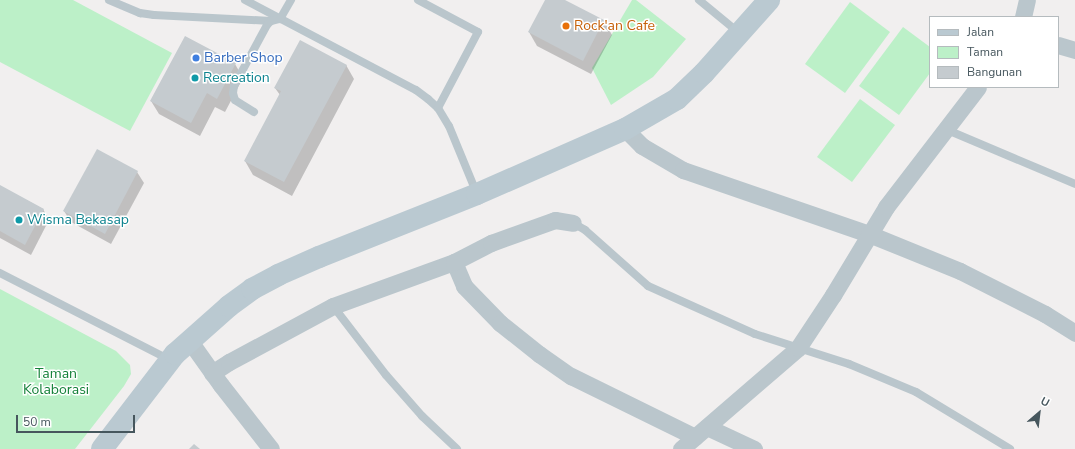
<!DOCTYPE html>
<style>
body{margin:0}
#map{position:relative;width:1075px;height:449px;overflow:hidden;background:#f1efef;font-family:"Nunito Sans",sans-serif}
div>[style]{position:absolute}
[style*='--x']{left:calc(var(--x)*1px);top:calc(var(--y)*1px);width:calc(var(--w)*1px);rotate:calc(var(--a)*1deg)}
.green>*{inset:0;background:#bcf0c8}
.shadow>*{inset:0;background:#0003}
.building>*{inset:0;background:#c5cbcf}
.lane>*{height:8px;margin:-4px;padding:0 4px;transform-origin:4px;border-radius:4px;background:#bac6cc}
.street>*{height:17px;margin:-8.5px;padding:0 8.5px;transform-origin:8.5px;border-radius:8.5px;background:#bac6cc}
.secondary>*{height:22px;margin:-11px;padding:0 11px;transform-origin:11px;border-radius:11px;background:#bac9d1}
.dots>*{width:11px;height:11px;translate:-50% -50%;box-sizing:border-box;border:2px solid #fff;border-radius:50%}
span{translate:-50% -50%;white-space:nowrap;text-align:center;line-height:1.15;-webkit-text-stroke:3px #fff;paint-order:stroke}
.food-label{font-size:14px;color:#c56008}
.left{translate:0 -50%;text-align:left}
.shop-label{font-size:14px;color:#366cbe}
.culture-label{font-size:14px;color:#0d838f}
.park-label{font-size:14px;color:#148139}
.legend{position:absolute;left:929px;top:16px;width:130px;height:72px;box-sizing:border-box;background:#fff;border:1px solid #b5bbbe;margin:0;padding:5px 7px;list-style:none;font-size:12px;color:#46565d}
.legend li{display:flex;align-items:center;gap:8px;height:20px}
.legend b{width:20px;border:1px solid #b5bbbe}
.north{position:absolute;left:1019px;top:393px;width:40px;height:40px;-webkit-text-stroke:3px #fff;paint-order:stroke;rotate:28deg;font-size:11px;font-weight:700;line-height:16px;text-align:center;color:#46565d}
.north::after{content:'';display:block;margin:auto;width:14px;height:18px;background:#46565d;clip-path:polygon(50% 0,100% 100%,50% 72%,0 100%)}
.scale{position:absolute;left:16px;top:415px;width:119px;height:18px;box-sizing:border-box;border:2px solid #46565d;border-top:0;padding-left:5px;font-size:12px;line-height:14px;white-space:nowrap;color:#46565d;-webkit-text-stroke:3px #fff;paint-order:stroke}
</style>
<div id="map">
<div class="green">
<i style="clip-path:polygon(0 0,73px 0,172px 53px,130px 131px,0 62px)"></i>
<i style="clip-path:polygon(632px 0,636px 0,686px 39px,653px 77px,611px 105px,592px 68px)"></i>
<i style="clip-path:polygon(850px 2px,890px 32px,845px 93px,805px 64px)"></i>
<i style="clip-path:polygon(903px 27px,930px 47px,930px 73px,899px 115px,859px 86px)"></i>
<i style="clip-path:polygon(860px 99px,895px 125px,852px 182px,817px 157px)"></i>
<i style="clip-path:polygon(0 289px,116px 351px,130px 365px,131px 374px,124px 386px,75px 449px,0 449px)"></i>
</div>
<div class="shadow">
<i style="clip-path:polygon(546px 0,563px 0,604px 21px,612px 35px,591px 74px,537px 46px,529px 32px)"></i>
<i style="clip-path:polygon(235px 64px,243px 78px,225px 112px,215px 107px,200px 136px,159px 114px,151px 101px)"></i>
<i style="clip-path:polygon(346px 65px,354px 79px,292px 196px,253px 175px,245px 161px,280px 95px,275px 88px)"></i>
<i style="clip-path:polygon(137px 172px,144px 183px,111px 244px,71px 222px,64px 211px)"></i>
<i style="clip-path:polygon(0 186px,43px 209px,49px 220px,31px 255px,0 238px)"></i>
</div>
<div class="building">
<i style="clip-path:polygon(545px 0,565px 0,604px 20px,583px 61px,528px 32px)"></i>
<i style="clip-path:polygon(185px 36px,236px 63px,217px 99px,207px 93px,191px 123px,150px 101px)"></i>
<i style="clip-path:polygon(300px 40px,347px 65px,284px 182px,244px 161px,281px 91px,274px 88px)"></i>
<i style="clip-path:polygon(97px 149px,138px 171px,105px 234px,63px 211px)"></i>
<i style="clip-path:polygon(0 185px,44px 209px,25px 245px,0 231px)"></i>
<i style="clip-path:polygon(194px 444px,200px 449px,189px 449px)"></i>
</div>
<div class="lane">
<i style="--x:109;--y:0;--w:34;--a:23"></i>
<i style="--x:140;--y:13;--w:14;--a:8"></i>
<i style="--x:154;--y:15;--w:117;--a:2.9"></i>
<i style="--x:245;--y:0;--w:193;--a:27.8"></i>
<i style="--x:416;--y:90;--w:15;--a:37"></i>
<i style="--x:428;--y:99;--w:13;--a:42"></i>
<i style="--x:438;--y:108;--w:21;--a:59"></i>
<i style="--x:449;--y:126;--w:74;--a:67.6"></i>
<i style="--x:418;--y:0;--w:68;--a:28.1"></i>
<i style="--x:478;--y:32;--w:86;--a:117.8"></i>
<i style="--x:699;--y:0;--w:50;--a:39.4"></i>
<i style="--x:254;--y:112;--w:22;--a:-148"></i>
<i style="--x:235;--y:100;--w:7;--a:-106"></i>
<i style="--x:233;--y:93;--w:7;--a:-82"></i>
<i style="--x:234;--y:86;--w:69;--a:-61.6"></i>
<i style="--x:267;--y:25;--w:6;--a:-45"></i>
<i style="--x:271;--y:21;--w:9;--a:-13"></i>
<i style="--x:280;--y:19;--w:22;--a:-60"></i>
<i style="--x:945;--y:129;--w:141;--a:22.9"></i>
<i style="--x:573;--y:223;--w:14;--a:30"></i>
<i style="--x:585;--y:230;--w:84;--a:41.6"></i>
<i style="--x:648;--y:286;--w:117;--a:24.2"></i>
<i style="--x:755;--y:334;--w:99;--a:17.7"></i>
<i style="--x:849;--y:364;--w:73;--a:22.7"></i>
<i style="--x:916;--y:392;--w:110;--a:31.2"></i>
<i style="--x:0;--y:273;--w:191;--a:27.1"></i>
<i style="--x:333;--y:306;--w:87;--a:52.5"></i>
<i style="--x:386;--y:375;--w:55;--a:48.7"></i>
<i style="--x:422;--y:416;--w:48;--a:43.3"></i>
</div>
<div class="street">
<i style="--x:1023;--y:17;--w:17;--a:-77"></i>
<i style="--x:1058;--y:45;--w:18;--a:16"></i>
<i style="--x:625;--y:129;--w:24;--a:45"></i>
<i style="--x:642;--y:146;--w:48;--a:30.3"></i>
<i style="--x:683;--y:170;--w:197;--a:19"></i>
<i style="--x:869;--y:234;--w:98;--a:22.1"></i>
<i style="--x:960;--y:271;--w:95;--a:26.8"></i>
<i style="--x:1045;--y:314;--w:36;--a:32"></i>
<i style="--x:454;--y:262;--w:26;--a:67"></i>
<i style="--x:464;--y:286;--w:52;--a:45.8"></i>
<i style="--x:500;--y:323;--w:50;--a:38.5"></i>
<i style="--x:539;--y:354;--w:39;--a:35"></i>
<i style="--x:571;--y:376;--w:138;--a:26.2"></i>
<i style="--x:189;--y:340;--w:55;--a:54.6"></i>
<i style="--x:221;--y:385;--w:81;--a:52"></i>
<i style="--x:212;--y:373;--w:20;--a:-33"></i>
<i style="--x:229;--y:362;--w:118;--a:-28.3"></i>
<i style="--x:333;--y:306;--w:129;--a:-20"></i>
<i style="--x:454;--y:262;--w:42;--a:-27.2"></i>
<i style="--x:491;--y:243;--w:68;--a:-19.8"></i>
<i style="--x:555;--y:220;--w:18;--a:9"></i>
<i style="--x:707;--y:427;--w:52;--a:25.1"></i>
<i style="--x:681;--y:449;--w:155;--a:-40.8"></i>
<i style="--x:798;--y:348;--w:64;--a:-56.6"></i>
<i style="--x:833;--y:295;--w:103;--a:-58.9"></i>
<i style="--x:886;--y:207;--w:151;--a:-52.5"></i>
</div>
<div class="secondary">
<i style="--x:102;--y:449;--w:120;--a:-52.5"></i>
<i style="--x:175;--y:354;--w:72;--a:-41.6"></i>
<i style="--x:229;--y:306;--w:29;--a:-36"></i>
<i style="--x:252;--y:289;--w:30;--a:-28"></i>
<i style="--x:278;--y:275;--w:45;--a:-23.7"></i>
<i style="--x:319;--y:257;--w:170;--a:-21.7"></i>
<i style="--x:477;--y:194;--w:162;--a:-23.7"></i>
<i style="--x:625;--y:129;--w:60;--a:-30"></i>
<i style="--x:677;--y:99;--w:37;--a:-44"></i>
<i style="--x:704;--y:73;--w:98;--a:-48.3"></i>
</div>
<div class="dots">
<i style="left:566px;top:26px;background:#e8710a"></i>
<i style="left:196px;top:58px;background:#3f7fe0"></i>
<i style="left:195px;top:78px;background:#0f9aa8"></i>
<i style="left:19px;top:220px;background:#0f9aa8"></i>
</div>
<div class="food-label">
<span class="left" style="left:574px;top:26px">Rock'an Cafe</span>
</div>
<div class="shop-label">
<span class="left" style="left:204px;top:58px">Barber Shop</span>
</div>
<div class="culture-label">
<span class="left" style="left:203px;top:78px">Recreation</span>
<span class="left" style="left:27px;top:220px">Wisma Bekasap</span>
</div>
<div class="park-label">
<span style="left:56px;top:382px">Taman<br>Kolaborasi</span>
</div>
<ul class="legend">
<li><b style="height:5px;background:#bac9d1"></b>Jalan</li>
<li><b style="height:11px;background:#bcf0c8"></b>Taman</li>
<li><b style="height:11px;background:#c5cbcf"></b>Bangunan</li>
</ul>
<div class="north">U</div>
<div class="scale">50 m</div>
</div>
